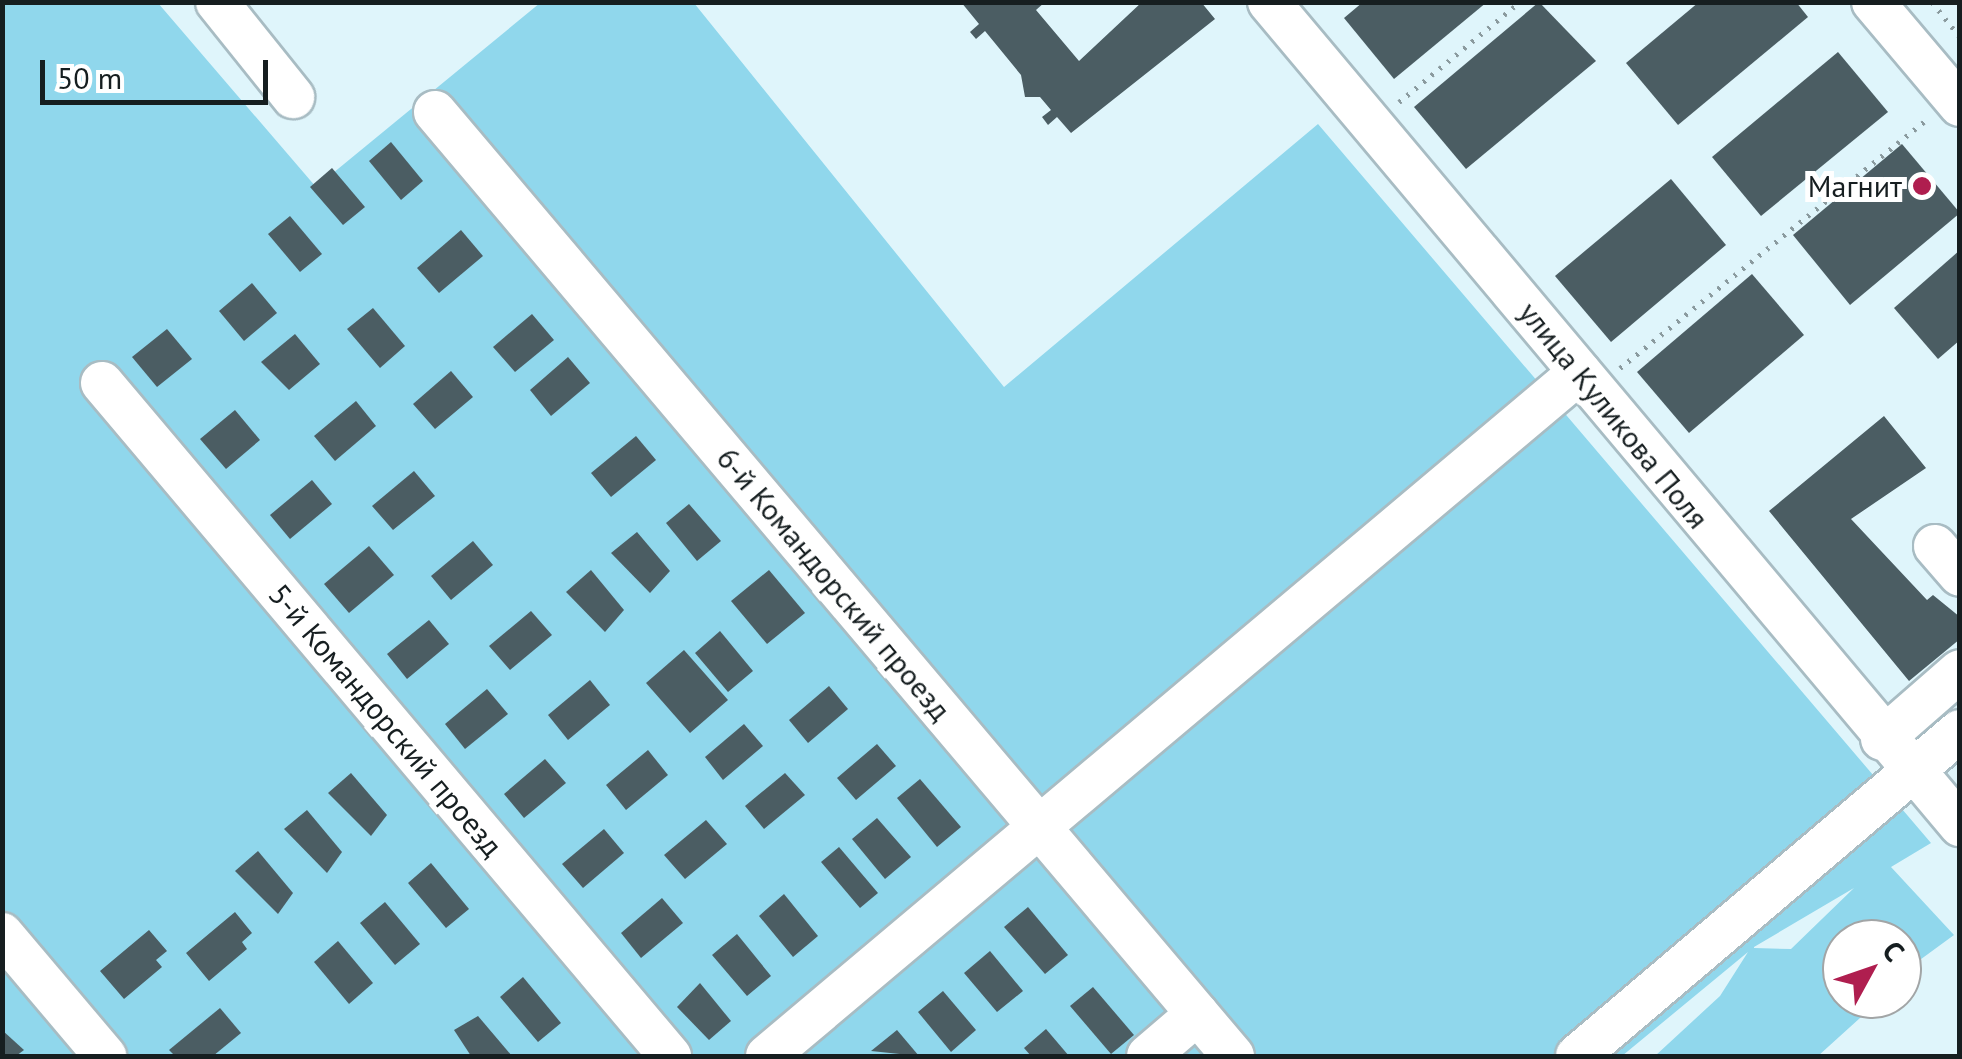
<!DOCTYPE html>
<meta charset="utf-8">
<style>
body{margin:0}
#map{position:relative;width:1962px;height:1059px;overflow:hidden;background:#dff5fb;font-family:"PT Sans",sans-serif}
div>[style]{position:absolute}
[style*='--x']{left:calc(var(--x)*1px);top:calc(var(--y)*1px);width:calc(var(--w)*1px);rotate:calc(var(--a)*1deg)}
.green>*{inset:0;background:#90d7ec}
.building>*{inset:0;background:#4b5d63}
.path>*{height:5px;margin-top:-2.5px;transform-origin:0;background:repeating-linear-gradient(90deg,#8a9a9e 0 2.5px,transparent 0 10.5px)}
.roads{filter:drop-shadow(2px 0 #a8bcc3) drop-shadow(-2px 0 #a8bcc3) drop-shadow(0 2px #a8bcc3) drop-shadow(0 -2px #a8bcc3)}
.minor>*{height:42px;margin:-21px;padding:0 21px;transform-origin:21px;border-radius:21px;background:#fff}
.dots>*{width:28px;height:28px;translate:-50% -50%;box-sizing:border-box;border:5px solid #fff;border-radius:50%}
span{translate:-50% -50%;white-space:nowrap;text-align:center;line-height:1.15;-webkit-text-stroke:10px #fff;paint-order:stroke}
.poi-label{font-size:30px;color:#161e20}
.right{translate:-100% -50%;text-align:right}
.street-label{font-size:30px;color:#161e20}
.frame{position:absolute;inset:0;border:5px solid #161e20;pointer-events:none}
.north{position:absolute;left:1822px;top:919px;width:100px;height:100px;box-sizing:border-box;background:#fff;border:2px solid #a2a5a6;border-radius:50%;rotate:50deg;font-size:28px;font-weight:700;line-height:40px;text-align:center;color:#161e20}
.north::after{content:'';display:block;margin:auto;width:35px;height:45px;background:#af1e4f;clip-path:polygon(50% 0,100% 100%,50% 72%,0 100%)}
.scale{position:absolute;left:40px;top:60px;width:228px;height:45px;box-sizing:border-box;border:5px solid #161e20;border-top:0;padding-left:12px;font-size:30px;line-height:35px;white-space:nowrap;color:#161e20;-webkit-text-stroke:8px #fff;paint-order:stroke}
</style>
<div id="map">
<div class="green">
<i style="clip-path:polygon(evenodd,2px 3px,158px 3px,316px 187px,540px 3px,694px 3px,1004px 387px,1318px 124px,1931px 843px,1891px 867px,1954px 935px,1902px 973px,1902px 939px,1842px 939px,1842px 999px,1881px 999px,1818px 1056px,1655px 1056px,1720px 996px,1748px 952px,1622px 1056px,3px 1056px,2px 3px,1854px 888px,1791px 949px,1754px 948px,1754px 947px,1854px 888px)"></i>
</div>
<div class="building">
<i style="clip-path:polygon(961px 2px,1045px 2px,1036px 10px,1079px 61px,1142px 2px,1201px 2px,1215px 19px,1071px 133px,1057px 117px,1048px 125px,1042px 117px,1051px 110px,1040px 97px,1025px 97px,1021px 75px,985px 31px,976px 39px,970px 32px,979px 24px)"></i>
<i style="clip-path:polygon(1363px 2px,1487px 2px,1394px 79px,1344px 18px)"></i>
<i style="clip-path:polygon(1539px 2px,1596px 61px,1466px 169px,1414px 107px)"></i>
<i style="clip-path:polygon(1699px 2px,1796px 2px,1808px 17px,1678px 125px,1626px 63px)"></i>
<i style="clip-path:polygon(1838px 52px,1888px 112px,1761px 216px,1712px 157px)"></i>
<i style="clip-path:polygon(391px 142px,423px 181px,401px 200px,369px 161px)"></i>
<i style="clip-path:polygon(1902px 144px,1960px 213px,1850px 305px,1793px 235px)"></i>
<i style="clip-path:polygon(332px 168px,365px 207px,343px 225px,310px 187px)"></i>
<i style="clip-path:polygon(1671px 179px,1726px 245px,1611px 342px,1555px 276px)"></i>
<i style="clip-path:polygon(290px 216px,322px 254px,300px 272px,268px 234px)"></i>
<i style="clip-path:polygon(461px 230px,483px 256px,439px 293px,417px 268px)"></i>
<i style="clip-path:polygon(1960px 250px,1960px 340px,1938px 359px,1894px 308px)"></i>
<i style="clip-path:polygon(1752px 274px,1804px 335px,1689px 433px,1637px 372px)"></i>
<i style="clip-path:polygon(252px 283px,277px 313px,244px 341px,219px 311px)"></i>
<i style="clip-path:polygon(373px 308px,405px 346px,380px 368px,347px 329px)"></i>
<i style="clip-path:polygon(532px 314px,554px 340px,515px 372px,493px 347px)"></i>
<i style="clip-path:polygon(167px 329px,192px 359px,157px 387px,132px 357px)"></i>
<i style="clip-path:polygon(295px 334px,320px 364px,289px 390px,261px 362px)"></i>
<i style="clip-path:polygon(568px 357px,590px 383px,551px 416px,530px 390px)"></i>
<i style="clip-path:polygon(451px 371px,473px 397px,435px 429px,413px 404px)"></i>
<i style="clip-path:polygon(356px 401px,376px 426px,335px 461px,314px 436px)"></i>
<i style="clip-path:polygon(235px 410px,260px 440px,226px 469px,200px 439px)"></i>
<i style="clip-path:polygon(1884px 416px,1926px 468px,1851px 519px,1927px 600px,1933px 595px,1960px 617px,1960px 639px,1909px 681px,1769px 511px)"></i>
<i style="clip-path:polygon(636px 436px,656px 460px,611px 497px,591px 473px)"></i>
<i style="clip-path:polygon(414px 471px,435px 496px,393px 530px,372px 506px)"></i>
<i style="clip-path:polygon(312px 480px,332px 504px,290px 539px,270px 515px)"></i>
<i style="clip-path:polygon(689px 504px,721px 541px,697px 561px,666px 523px)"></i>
<i style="clip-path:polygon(637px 532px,670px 571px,650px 593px,611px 553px)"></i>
<i style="clip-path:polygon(473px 541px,493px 565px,451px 600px,431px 576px)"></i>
<i style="clip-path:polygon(369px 546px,394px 575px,349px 613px,324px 584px)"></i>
<i style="clip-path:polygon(591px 570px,624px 610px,605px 632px,566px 592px)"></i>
<i style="clip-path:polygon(769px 570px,805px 613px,767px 644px,731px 601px)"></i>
<i style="clip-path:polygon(531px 611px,552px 635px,510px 670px,489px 646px)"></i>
<i style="clip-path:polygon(429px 620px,449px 644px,407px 679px,387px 654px)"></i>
<i style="clip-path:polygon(720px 631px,753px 671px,728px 692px,695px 653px)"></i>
<i style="clip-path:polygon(684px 650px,728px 700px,690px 733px,646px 683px)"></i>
<i style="clip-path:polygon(590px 680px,610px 705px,568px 740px,548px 715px)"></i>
<i style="clip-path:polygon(829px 686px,848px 709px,808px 743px,789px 720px)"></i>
<i style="clip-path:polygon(487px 689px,508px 714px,465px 749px,445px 724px)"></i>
<i style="clip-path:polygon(744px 724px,763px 746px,723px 780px,705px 757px)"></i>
<i style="clip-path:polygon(877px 744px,896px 766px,856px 800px,837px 778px)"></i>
<i style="clip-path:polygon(648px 750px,668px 775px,626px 810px,606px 785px)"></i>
<i style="clip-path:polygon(545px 759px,566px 783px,524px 818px,504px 794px)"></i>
<i style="clip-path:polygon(351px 773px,387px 815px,371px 836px,328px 793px)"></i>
<i style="clip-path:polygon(785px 773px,805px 795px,764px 829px,745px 806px)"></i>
<i style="clip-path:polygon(920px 779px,961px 827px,937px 847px,897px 798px)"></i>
<i style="clip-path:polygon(307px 810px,342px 852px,327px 873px,284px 829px)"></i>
<i style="clip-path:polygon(877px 818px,911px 857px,885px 879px,852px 839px)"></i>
<i style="clip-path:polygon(706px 820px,727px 844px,685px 879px,664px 855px)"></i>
<i style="clip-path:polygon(604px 829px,624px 853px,583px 888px,562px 864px)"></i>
<i style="clip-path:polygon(839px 847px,878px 893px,860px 908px,821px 862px)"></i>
<i style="clip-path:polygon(258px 851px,293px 893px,278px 914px,235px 871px)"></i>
<i style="clip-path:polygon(431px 863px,469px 909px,446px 928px,408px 883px)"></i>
<i style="clip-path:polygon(784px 894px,818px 936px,793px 957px,759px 916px)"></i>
<i style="clip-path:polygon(662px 898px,683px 923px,641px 958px,621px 933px)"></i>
<i style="clip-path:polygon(385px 902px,420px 944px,395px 965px,360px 923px)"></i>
<i style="clip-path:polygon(1028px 907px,1068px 955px,1045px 974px,1004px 927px)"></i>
<i style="clip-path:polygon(235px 912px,252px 933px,242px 942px,247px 949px,209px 981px,186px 953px)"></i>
<i style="clip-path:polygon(149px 930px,167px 951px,156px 960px,162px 967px,124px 999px,100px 971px)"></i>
<i style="clip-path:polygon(737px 934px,771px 976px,747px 996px,712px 955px)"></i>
<i style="clip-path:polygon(338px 941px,373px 983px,349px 1004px,314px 962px)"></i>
<i style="clip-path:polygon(990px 951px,1023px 991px,997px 1012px,964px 973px)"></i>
<i style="clip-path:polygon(523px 977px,561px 1023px,538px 1042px,500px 997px)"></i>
<i style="clip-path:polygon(700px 983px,731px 1021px,709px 1040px,677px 1007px)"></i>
<i style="clip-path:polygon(1093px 987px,1134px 1035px,1111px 1054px,1070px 1006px)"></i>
<i style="clip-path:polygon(943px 991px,976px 1030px,951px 1052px,918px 1012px)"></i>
<i style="clip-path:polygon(220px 1008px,241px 1033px,213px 1056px,175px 1056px,169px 1050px)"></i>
<i style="clip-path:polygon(478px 1016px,512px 1056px,471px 1056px,454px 1030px)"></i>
<i style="clip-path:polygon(1046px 1029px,1069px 1056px,1031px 1056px,1024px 1048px)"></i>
<i style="clip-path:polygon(2px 1030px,24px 1050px,16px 1056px,2px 1056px)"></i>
<i style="clip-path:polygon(897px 1030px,919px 1056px,871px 1051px)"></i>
</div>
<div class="path">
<i style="--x:1932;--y:2;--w:45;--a:51.3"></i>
<i style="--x:1399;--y:102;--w:157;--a:-39.6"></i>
<i style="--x:1620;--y:368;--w:392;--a:-39"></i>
</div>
<div class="roads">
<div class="minor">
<i style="--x:217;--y:2;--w:122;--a:51.3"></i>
<i style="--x:1269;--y:2;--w:1075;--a:49.98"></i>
<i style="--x:1873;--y:2;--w:135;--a:49.8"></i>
<i style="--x:435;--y:112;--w:1236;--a:49.79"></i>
<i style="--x:102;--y:383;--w:881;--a:49.84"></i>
<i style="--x:1935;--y:546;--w:38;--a:49"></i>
<i style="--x:1882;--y:739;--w:103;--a:-41.1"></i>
<i style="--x:2;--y:934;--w:160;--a:49.8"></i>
<i style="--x:767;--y:1056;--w:1062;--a:-40.07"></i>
<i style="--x:1148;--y:1056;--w:65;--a:-40.6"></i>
<i style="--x:1577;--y:1056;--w:502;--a:-40.32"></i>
</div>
</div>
<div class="dots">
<i style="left:1922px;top:186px;background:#af1e4f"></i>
</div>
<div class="poi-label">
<span class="right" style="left:1902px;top:186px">Магнит</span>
</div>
<div class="street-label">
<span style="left:1614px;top:415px;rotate:51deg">улица Куликова Поля</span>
<span style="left:834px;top:584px;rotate:50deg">6-й Командорский проезд</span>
<span style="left:386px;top:720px;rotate:50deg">5-й Командорский проезд</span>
</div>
<div class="frame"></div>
<div class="north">С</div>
<div class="scale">50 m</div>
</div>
